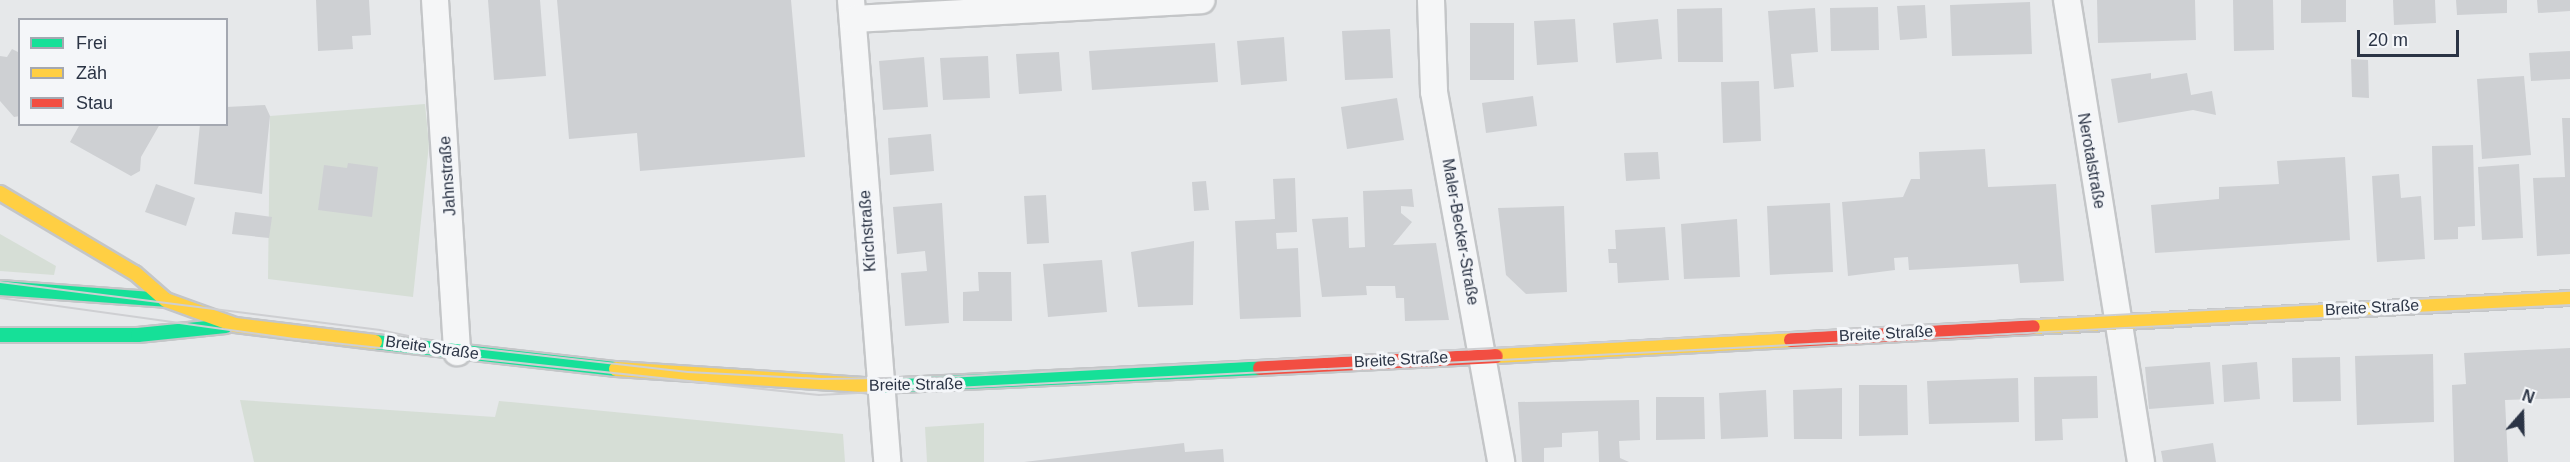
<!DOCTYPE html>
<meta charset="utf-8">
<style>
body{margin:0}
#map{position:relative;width:2570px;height:462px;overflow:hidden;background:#e6e8ea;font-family:Arial,sans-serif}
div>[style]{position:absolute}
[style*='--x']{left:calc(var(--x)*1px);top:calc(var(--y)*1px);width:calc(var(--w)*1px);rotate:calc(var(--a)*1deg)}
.green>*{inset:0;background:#d6ded6}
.building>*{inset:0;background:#ced0d3}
.roads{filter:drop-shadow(2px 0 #c4c6c8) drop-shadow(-2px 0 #c4c6c8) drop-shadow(0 2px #c4c6c8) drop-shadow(0 -2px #c4c6c8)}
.street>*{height:26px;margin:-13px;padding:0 13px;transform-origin:13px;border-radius:13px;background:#f5f6f7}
.fast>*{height:14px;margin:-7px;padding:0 7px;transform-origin:7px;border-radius:7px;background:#16e098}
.slow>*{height:14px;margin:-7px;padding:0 7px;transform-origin:7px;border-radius:7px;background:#ffcf43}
.jam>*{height:14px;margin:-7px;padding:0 7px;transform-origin:7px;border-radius:7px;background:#f24e42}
.tram>*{height:1.5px;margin:-0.75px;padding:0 0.75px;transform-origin:0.75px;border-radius:0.75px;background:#cecfd2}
span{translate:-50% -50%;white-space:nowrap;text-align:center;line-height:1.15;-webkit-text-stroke:6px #f4f6f9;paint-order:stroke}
.street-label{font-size:16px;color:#2b3445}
.legend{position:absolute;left:18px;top:18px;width:210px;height:108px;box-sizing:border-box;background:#f4f6f9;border:2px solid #a4a8b1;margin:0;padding:8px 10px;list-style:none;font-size:18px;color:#2b3445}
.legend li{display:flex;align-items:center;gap:12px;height:30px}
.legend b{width:30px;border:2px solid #a4a8b1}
.north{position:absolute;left:2492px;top:384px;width:60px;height:60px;-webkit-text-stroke:4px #f4f6f9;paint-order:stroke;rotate:20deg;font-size:16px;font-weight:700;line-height:24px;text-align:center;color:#2b3445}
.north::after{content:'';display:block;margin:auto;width:21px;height:27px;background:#2b3445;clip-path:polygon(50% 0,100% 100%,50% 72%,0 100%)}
.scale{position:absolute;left:2357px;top:30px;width:102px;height:27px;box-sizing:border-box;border:3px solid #2b3445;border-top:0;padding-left:8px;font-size:18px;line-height:21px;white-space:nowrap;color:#2b3445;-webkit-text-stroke:4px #f4f6f9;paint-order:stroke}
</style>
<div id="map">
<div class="green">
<i style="clip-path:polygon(425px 104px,429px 144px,413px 297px,268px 279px,270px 116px)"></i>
<i style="clip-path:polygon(0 234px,56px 266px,54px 275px,0 271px)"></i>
<i style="clip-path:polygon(240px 400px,495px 417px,499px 401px,843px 434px,845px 462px,254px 462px)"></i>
<i style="clip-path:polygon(984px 423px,984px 462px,927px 462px,925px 427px)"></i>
</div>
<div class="building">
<i style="clip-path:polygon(316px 0,369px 0,371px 35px,352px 36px,353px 49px,318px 51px)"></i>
<i style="clip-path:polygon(488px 0,540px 0,546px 76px,494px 80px)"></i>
<i style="clip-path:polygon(557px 0,791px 0,805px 157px,640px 171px,637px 133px,569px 139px)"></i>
<i style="clip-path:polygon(2097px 0,2195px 0,2196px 40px,2098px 43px)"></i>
<i style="clip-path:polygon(2233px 0,2273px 0,2274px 50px,2234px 51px)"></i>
<i style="clip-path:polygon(2301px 0,2346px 0,2346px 22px,2301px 23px)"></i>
<i style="clip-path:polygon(2393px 0,2435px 0,2436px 23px,2394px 25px)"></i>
<i style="clip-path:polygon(2456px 0,2507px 0,2507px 13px,2457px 15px)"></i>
<i style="clip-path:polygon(2537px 0,2570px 0,2570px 11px,2538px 13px)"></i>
<i style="clip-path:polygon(2030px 2px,2032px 54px,1952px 56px,1950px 5px)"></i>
<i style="clip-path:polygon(1925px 5px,1927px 38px,1900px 40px,1897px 6px)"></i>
<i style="clip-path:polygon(1878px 7px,1879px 50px,1831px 51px,1830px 8px)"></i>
<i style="clip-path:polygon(1722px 8px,1723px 62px,1678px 62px,1677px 9px)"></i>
<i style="clip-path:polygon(1815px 8px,1818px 52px,1791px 54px,1794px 87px,1774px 89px,1768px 11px)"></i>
<i style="clip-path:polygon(1575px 19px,1578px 62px,1537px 65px,1534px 21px)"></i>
<i style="clip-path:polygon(1658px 19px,1662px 59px,1616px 63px,1613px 23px)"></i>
<i style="clip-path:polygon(1470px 23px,1514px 23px,1514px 80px,1470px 80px)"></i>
<i style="clip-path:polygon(1390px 29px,1393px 78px,1345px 80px,1342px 31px)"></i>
<i style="clip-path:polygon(1284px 37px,1287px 81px,1241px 85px,1237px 41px)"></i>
<i style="clip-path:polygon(1215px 43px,1218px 82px,1092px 90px,1089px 51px)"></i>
<i style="clip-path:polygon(12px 49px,20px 53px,20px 116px,14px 117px,0 101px,0 56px,7px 57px)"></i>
<i style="clip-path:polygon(2570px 51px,2570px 79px,2531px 81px,2529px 53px)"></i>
<i style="clip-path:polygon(1059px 52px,1062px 91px,1019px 94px,1016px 54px)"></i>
<i style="clip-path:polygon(988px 56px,990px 98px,943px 100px,940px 58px)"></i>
<i style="clip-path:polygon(924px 57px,928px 107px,883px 110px,879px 61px)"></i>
<i style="clip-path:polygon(2351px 59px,2368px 60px,2369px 98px,2352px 97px)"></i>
<i style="clip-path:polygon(2151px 73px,2151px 79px,2187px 73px,2191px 95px,2212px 91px,2216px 115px,2193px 110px,2118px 123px,2111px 79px)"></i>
<i style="clip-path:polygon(2524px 76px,2531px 155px,2482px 159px,2477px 79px)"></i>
<i style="clip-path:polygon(1759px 81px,1761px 141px,1723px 143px,1721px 82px)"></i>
<i style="clip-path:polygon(1533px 96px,1537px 126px,1486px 133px,1482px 103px)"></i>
<i style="clip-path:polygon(1397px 98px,1404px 140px,1347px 149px,1341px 107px)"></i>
<i style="clip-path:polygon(265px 105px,270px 116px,262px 194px,194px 184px,200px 124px,226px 124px,226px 107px)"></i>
<i style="clip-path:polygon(2562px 118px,2570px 118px,2570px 254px,2537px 256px,2533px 178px,2565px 177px)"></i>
<i style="clip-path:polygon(80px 124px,160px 124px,141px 157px,140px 171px,131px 176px,70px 142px)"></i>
<i style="clip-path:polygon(931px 134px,934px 171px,890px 175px,888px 138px)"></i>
<i style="clip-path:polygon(2473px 145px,2475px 226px,2458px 227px,2458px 239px,2434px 240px,2432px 146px)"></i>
<i style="clip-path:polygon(1985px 149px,1988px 187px,2056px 184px,2064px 281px,2020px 283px,2018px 264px,1909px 270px,1908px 257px,1894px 258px,1895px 270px,1848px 276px,1842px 202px,1903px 197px,1911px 179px,1920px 179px,1919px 152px)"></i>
<i style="clip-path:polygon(1658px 152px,1660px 179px,1626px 181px,1624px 153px)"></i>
<i style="clip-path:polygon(2345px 157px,2350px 240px,2155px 253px,2151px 205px,2219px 199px,2219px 187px,2279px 184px,2277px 161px)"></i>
<i style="clip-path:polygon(348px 163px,378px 167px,372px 217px,318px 210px,324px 165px,347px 168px)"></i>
<i style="clip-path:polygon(2519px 164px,2523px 238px,2482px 240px,2478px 167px)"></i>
<i style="clip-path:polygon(2399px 174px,2401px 198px,2421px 196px,2425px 259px,2377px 262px,2372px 176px)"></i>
<i style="clip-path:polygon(1295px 178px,1297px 232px,1276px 233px,1277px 249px,1298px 248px,1301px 317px,1240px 319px,1235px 221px,1275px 219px,1273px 179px)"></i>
<i style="clip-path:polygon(1206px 181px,1209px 210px,1194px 211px,1192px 182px)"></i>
<i style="clip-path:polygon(156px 184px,195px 198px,186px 226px,145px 212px)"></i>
<i style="clip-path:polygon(1412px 189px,1414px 207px,1401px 206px,1401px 213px,1412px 222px,1393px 245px,1436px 243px,1449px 320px,1405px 321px,1404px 298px,1396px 298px,1395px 286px,1366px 286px,1367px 295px,1322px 297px,1312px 219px,1348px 217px,1349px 248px,1365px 247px,1363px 191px)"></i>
<i style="clip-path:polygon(1046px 195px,1049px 243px,1027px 244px,1024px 196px)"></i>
<i style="clip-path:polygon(942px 203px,949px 323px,905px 326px,901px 273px,927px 271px,925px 251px,897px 254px,893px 207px)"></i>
<i style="clip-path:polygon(1830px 203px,1833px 272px,1770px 275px,1767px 206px)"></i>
<i style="clip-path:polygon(1564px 206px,1567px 292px,1526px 294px,1506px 275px,1498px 208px)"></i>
<i style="clip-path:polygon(235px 212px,272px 217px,269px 238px,232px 234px)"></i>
<i style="clip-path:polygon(1737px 219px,1740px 277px,1684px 279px,1681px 224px)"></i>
<i style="clip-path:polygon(1665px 227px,1669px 280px,1618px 283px,1617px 263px,1609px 263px,1608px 249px,1616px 249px,1615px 230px)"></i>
<i style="clip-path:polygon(1194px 241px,1193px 305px,1138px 307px,1131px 252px)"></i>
<i style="clip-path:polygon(1102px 260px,1107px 312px,1048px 317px,1043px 264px)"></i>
<i style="clip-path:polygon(978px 272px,1011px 272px,1012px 321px,963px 321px,963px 292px,979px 291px)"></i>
<i style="clip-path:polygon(2570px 348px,2570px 398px,2505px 400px,2508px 462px,2454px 462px,2452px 385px,2466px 384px,2464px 353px)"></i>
<i style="clip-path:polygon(2433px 354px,2434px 422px,2357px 425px,2355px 356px)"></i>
<i style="clip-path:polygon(2340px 357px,2341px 401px,2293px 402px,2292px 358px)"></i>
<i style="clip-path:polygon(2210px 362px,2214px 404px,2149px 409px,2145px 367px)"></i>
<i style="clip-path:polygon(2257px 362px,2260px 399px,2224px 402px,2222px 365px)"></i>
<i style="clip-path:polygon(2097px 376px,2098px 418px,2062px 419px,2063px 440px,2035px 441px,2034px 377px)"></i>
<i style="clip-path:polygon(2018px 378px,2019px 422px,1929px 424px,1927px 381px)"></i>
<i style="clip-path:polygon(1859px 385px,1907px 385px,1908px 435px,1859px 436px)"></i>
<i style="clip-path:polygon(1842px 388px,1842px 439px,1794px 439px,1793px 390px)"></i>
<i style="clip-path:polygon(1766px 390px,1768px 437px,1721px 439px,1719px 393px)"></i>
<i style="clip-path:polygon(1656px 397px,1704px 397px,1705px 439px,1656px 440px)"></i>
<i style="clip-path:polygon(1639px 400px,1640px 440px,1619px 441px,1620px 458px,1629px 462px,1599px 462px,1598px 431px,1562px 433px,1562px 447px,1544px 448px,1544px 462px,1522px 462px,1518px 402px)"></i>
<i style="clip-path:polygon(1184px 443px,1185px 452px,1223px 449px,1224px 462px,1024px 462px)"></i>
<i style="clip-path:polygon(2213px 443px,2216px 462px,2163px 462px,2161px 451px)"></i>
</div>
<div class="roads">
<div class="street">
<i style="--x:435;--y:0;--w:353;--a:86.4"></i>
<i style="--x:851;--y:0;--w:463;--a:85.5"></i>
<i style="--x:1431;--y:0;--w:92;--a:88.1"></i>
<i style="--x:1434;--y:92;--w:376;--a:79.7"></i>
<i style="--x:2067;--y:0;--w:468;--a:80.9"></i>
<i style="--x:853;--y:19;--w:349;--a:-3.1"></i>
</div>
<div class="fast">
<i style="--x:0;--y:288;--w:166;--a:4.1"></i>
<i style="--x:0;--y:335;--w:138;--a:0"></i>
<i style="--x:138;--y:335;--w:88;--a:-5.8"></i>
<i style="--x:375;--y:342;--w:243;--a:6.4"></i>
<i style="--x:879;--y:386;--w:381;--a:-2.7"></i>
</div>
<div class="slow">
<i style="--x:0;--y:193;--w:157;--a:30.7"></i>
<i style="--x:135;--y:273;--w:41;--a:41.1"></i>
<i style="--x:166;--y:300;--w:73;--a:19.9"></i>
<i style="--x:235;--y:325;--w:141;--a:6.9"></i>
<i style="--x:2033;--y:327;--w:538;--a:-3.09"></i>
<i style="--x:1496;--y:356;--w:295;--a:-3.1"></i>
<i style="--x:616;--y:369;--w:264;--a:3.7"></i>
</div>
<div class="jam">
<i style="--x:1791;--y:340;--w:242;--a:-3.1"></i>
<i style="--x:1260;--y:368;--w:236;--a:-2.9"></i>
</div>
</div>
<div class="tram">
<i style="--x:0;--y:282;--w:383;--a:7.2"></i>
<i style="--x:380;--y:330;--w:79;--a:11.7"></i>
<i style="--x:457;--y:346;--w:232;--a:6.4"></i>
<i style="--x:688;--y:372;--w:133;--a:3"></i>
<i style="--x:821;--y:379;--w:127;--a:-0.9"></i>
<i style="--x:948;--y:377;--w:1624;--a:-3.04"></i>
<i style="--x:0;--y:298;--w:299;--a:7.9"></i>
<i style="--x:296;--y:339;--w:526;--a:6.11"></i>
<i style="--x:819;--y:395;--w:1753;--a:-2.94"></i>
</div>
<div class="street-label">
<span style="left:2091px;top:161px;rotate:80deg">Nerotalstraße</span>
<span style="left:448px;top:176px;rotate:-94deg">Jahnstraße</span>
<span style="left:868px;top:231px;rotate:-94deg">Kirchstraße</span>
<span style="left:1460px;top:232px;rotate:80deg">Maler-Becker-Straße</span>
<span style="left:2372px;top:308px;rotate:-3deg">Breite Straße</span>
<span style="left:1886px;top:334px;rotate:-3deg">Breite Straße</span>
<span style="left:432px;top:348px;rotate:8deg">Breite Straße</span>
<span style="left:1401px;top:360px;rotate:-3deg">Breite Straße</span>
<span style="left:916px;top:385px;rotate:-1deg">Breite Straße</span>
</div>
<ul class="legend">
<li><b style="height:8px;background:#16e098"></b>Frei</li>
<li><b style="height:8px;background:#ffcf43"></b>Zäh</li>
<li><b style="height:8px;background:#f24e42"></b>Stau</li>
</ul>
<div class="north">N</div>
<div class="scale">20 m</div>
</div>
